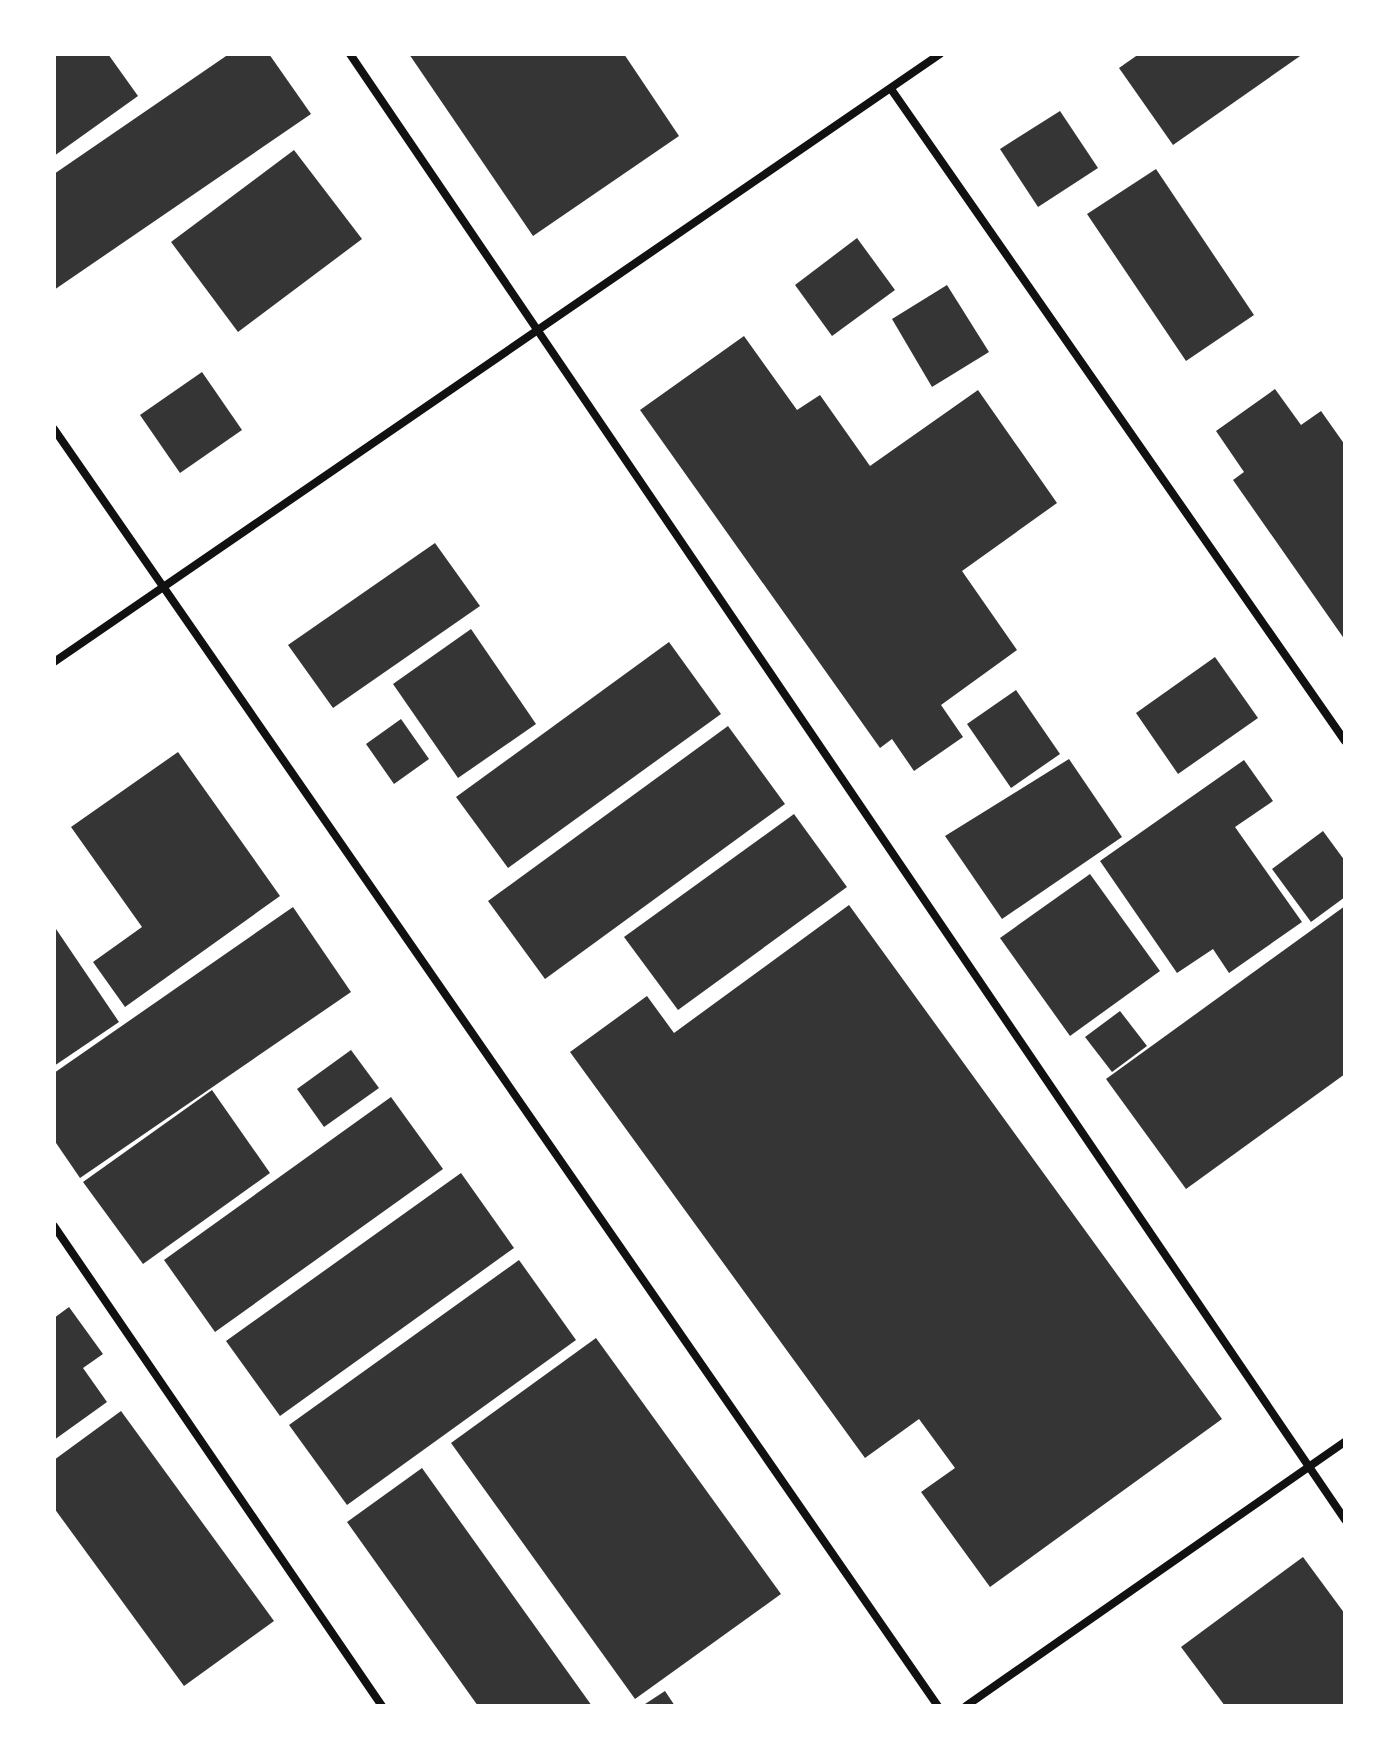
<!DOCTYPE html>
<style>
body{margin:0}
#map{position:relative;width:1399px;height:1760px;overflow:hidden;background:#fff;font-family:Roboto,sans-serif}
div>[style]{position:absolute}
[style*='--x']{left:calc(var(--x)*1px);top:calc(var(--y)*1px);width:calc(var(--w)*1px);rotate:calc(var(--a)*1deg)}
.building>*{inset:0;background:#353535}
.minor>*{height:8px;margin:-4px;padding:0 4px;transform-origin:4px;border-radius:4px;background:#111}
span{translate:-50% -50%;white-space:nowrap;text-align:center;line-height:1.15;-webkit-text-stroke:8px #fff;paint-order:stroke}
.frame{position:absolute;inset:0;border:56px solid #fff;pointer-events:none}
</style>
<div id="map">
<div class="building">
<i style="clip-path:polygon(54px 54px,108px 54px,138px 96px,54px 156px)"></i>
<i style="clip-path:polygon(229px 54px,269px 54px,311px 114px,54px 290px,54px 174px)"></i>
<i style="clip-path:polygon(409px 54px,624px 54px,679px 136px,533px 236px)"></i>
<i style="clip-path:polygon(1139px 54px,1303px 54px,1173px 145px,1119px 68px)"></i>
<i style="clip-path:polygon(1060px 111px,1098px 168px,1038px 207px,1000px 149px)"></i>
<i style="clip-path:polygon(294px 150px,362px 239px,238px 332px,171px 242px)"></i>
<i style="clip-path:polygon(1156px 169px,1254px 315px,1186px 361px,1087px 214px)"></i>
<i style="clip-path:polygon(857px 238px,895px 290px,832px 336px,795px 285px)"></i>
<i style="clip-path:polygon(947px 285px,989px 352px,932px 387px,892px 319px)"></i>
<i style="clip-path:polygon(744px 336px,797px 410px,820px 395px,870px 466px,978px 390px,1057px 503px,962px 571px,1017px 650px,941px 705px,963px 737px,914px 771px,892px 739px,880px 748px,640px 410px)"></i>
<i style="clip-path:polygon(202px 372px,242px 430px,180px 473px,140px 415px)"></i>
<i style="clip-path:polygon(1275px 389px,1301px 425px,1321px 411px,1345px 445px,1345px 640px,1233px 480px,1244px 472px,1216px 431px)"></i>
<i style="clip-path:polygon(435px 543px,480px 606px,333px 708px,288px 645px)"></i>
<i style="clip-path:polygon(471px 629px,536px 724px,458px 778px,393px 684px)"></i>
<i style="clip-path:polygon(669px 642px,721px 714px,508px 868px,456px 797px)"></i>
<i style="clip-path:polygon(1215px 657px,1258px 718px,1178px 774px,1136px 713px)"></i>
<i style="clip-path:polygon(1016px 690px,1060px 754px,1011px 788px,967px 724px)"></i>
<i style="clip-path:polygon(401px 719px,429px 759px,394px 784px,366px 744px)"></i>
<i style="clip-path:polygon(728px 726px,785px 804px,545px 979px,488px 901px)"></i>
<i style="clip-path:polygon(178px 752px,280px 896px,125px 1007px,93px 962px,142px 927px,71px 827px)"></i>
<i style="clip-path:polygon(1069px 759px,1122px 837px,1002px 919px,945px 836px)"></i>
<i style="clip-path:polygon(1244px 760px,1273px 801px,1235px 827px,1302px 922px,1229px 973px,1213px 949px,1177px 973px,1100px 861px)"></i>
<i style="clip-path:polygon(794px 814px,847px 887px,678px 1010px,624px 937px)"></i>
<i style="clip-path:polygon(1323px 831px,1345px 861px,1345px 897px,1311px 922px,1272px 869px)"></i>
<i style="clip-path:polygon(1090px 874px,1160px 971px,1070px 1036px,1000px 938px)"></i>
<i style="clip-path:polygon(849px 905px,1222px 1419px,990px 1587px,921px 1492px,955px 1468px,919px 1419px,865px 1458px,570px 1052px,647px 996px,674px 1033px)"></i>
<i style="clip-path:polygon(1345px 906px,1345px 1074px,1186px 1189px,1106px 1079px)"></i>
<i style="clip-path:polygon(293px 907px,351px 992px,80px 1178px,54px 1140px,54px 1073px)"></i>
<i style="clip-path:polygon(54px 926px,119px 1022px,54px 1066px)"></i>
<i style="clip-path:polygon(1120px 1011px,1147px 1046px,1112px 1072px,1085px 1037px)"></i>
<i style="clip-path:polygon(351px 1050px,379px 1088px,324px 1127px,297px 1089px)"></i>
<i style="clip-path:polygon(212px 1090px,270px 1173px,143px 1264px,83px 1182px)"></i>
<i style="clip-path:polygon(391px 1097px,443px 1169px,215px 1332px,164px 1260px)"></i>
<i style="clip-path:polygon(461px 1173px,514px 1248px,280px 1416px,226px 1341px)"></i>
<i style="clip-path:polygon(519px 1260px,576px 1340px,347px 1505px,289px 1425px)"></i>
<i style="clip-path:polygon(69px 1307px,103px 1354px,83px 1368px,107px 1402px,54px 1440px,54px 1318px)"></i>
<i style="clip-path:polygon(596px 1338px,781px 1594px,635px 1699px,451px 1443px)"></i>
<i style="clip-path:polygon(121px 1411px,274px 1621px,184px 1686px,54px 1508px,54px 1460px)"></i>
<i style="clip-path:polygon(422px 1468px,592px 1706px,478px 1706px,347px 1522px)"></i>
<i style="clip-path:polygon(1303px 1557px,1345px 1614px,1345px 1706px,1225px 1706px,1181px 1647px)"></i>
<i style="clip-path:polygon(665px 1691px,675px 1706px,642px 1706px)"></i>
</div>
<div class="minor">
<i style="--x:350;--y:54;--w:1772;--a:55.83"></i>
<i style="--x:891;--y:89;--w:794;--a:55.15"></i>
<i style="--x:54;--y:429;--w:1553;--a:55.31"></i>
<i style="--x:54;--y:662;--w:1075;--a:-34.46"></i>
<i style="--x:54;--y:1226;--w:581;--a:55.65"></i>
<i style="--x:966;--y:1706;--w:462;--a:-34.9"></i>
</div>
<div class="frame"></div>
</div>
